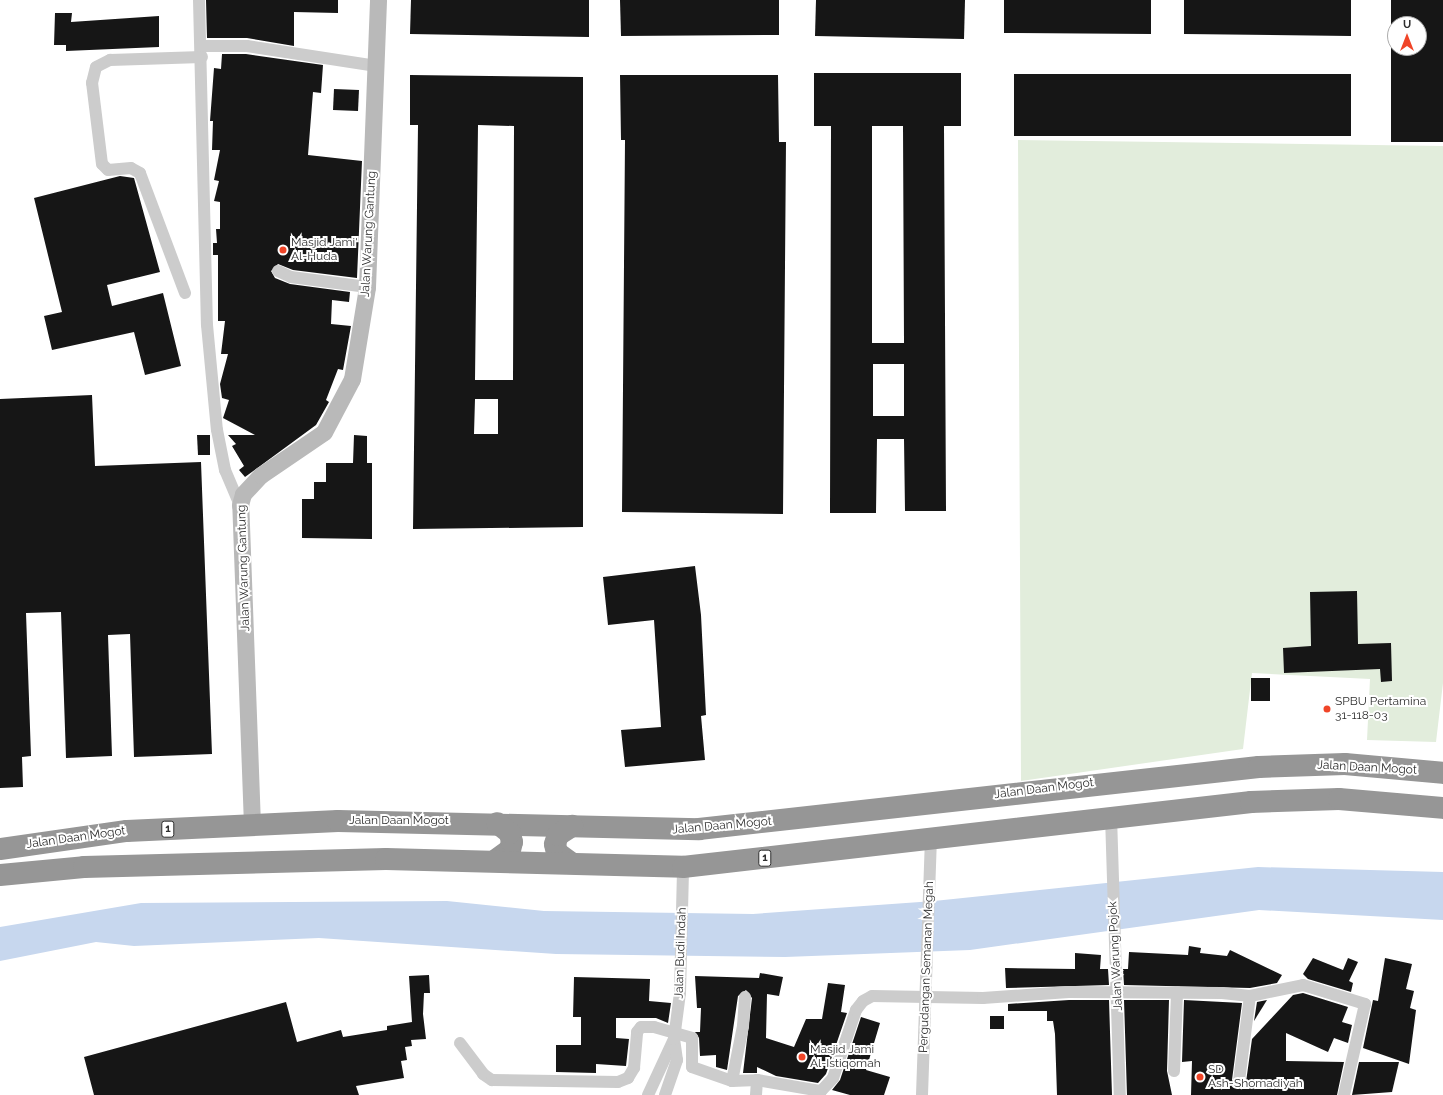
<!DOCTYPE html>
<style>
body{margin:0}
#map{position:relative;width:1443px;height:1095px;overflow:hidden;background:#fff;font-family:Raleway,sans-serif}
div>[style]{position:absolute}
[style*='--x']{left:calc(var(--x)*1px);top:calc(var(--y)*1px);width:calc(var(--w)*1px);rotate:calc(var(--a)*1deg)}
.green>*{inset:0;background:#e2eddc}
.water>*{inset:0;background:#c7d7ee}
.building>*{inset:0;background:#161616}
.street>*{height:12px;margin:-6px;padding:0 6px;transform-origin:6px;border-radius:6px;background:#ccc}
.secondary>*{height:17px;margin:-8.5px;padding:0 8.5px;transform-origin:8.5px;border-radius:8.5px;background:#b9b9b9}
.highway>*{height:22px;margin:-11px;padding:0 11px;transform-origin:11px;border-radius:11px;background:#969696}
.dots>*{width:11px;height:11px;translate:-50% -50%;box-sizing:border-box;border:2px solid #fff;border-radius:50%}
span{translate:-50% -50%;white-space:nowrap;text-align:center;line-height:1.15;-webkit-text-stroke:4px #fff;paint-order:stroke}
.shield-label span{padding:1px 3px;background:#fff;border:1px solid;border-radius:3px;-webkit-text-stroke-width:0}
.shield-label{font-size:11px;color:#2f2f2f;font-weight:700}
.street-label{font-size:12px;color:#2f2f2f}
.poi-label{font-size:12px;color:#2f2f2f}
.left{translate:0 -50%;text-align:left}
.north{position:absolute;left:1387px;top:16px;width:40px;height:40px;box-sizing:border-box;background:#fff;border:1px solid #acacac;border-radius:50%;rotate:0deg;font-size:11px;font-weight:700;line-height:16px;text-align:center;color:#2f2f2f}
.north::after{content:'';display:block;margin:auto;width:14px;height:18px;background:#f04528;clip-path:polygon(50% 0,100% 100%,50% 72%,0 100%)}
</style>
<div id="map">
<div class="green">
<i style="clip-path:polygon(1018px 140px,1443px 146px,1443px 683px,1436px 742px,1367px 740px,1370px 679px,1252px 673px,1243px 749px,1021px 781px)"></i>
</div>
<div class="water">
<i style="clip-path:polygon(1258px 867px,1443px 872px,1443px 920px,1259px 910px,970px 950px,785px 957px,556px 954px,319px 938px,134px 946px,96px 942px,0 961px,0 927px,141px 903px,447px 901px,544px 911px,753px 914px,934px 901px)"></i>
</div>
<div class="building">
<i style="clip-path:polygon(206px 0,338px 0,338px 13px,294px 12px,294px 46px,247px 38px,207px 38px)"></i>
<i style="clip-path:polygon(411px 0,589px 0,589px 37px,410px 34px)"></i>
<i style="clip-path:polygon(620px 0,779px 0,779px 35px,621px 36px)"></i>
<i style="clip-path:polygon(816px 0,965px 0,964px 39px,815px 36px)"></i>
<i style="clip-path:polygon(1004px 0,1151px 0,1151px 34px,1004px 33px)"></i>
<i style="clip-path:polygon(1184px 0,1351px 0,1351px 36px,1184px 34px)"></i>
<i style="clip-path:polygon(1391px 0,1443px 0,1443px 142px,1391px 142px,1391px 48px,1419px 48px,1419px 24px,1391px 24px)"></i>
<i style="clip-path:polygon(55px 13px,72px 13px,71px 22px,159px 16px,159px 47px,66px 51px,66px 45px,54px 45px)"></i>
<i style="clip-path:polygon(222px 54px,246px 54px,323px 65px,321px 93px,313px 92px,308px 155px,362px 161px,357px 278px,293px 270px,278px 264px,271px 271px,275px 278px,290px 284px,350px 292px,349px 302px,332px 300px,331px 324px,351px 326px,343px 370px,338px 369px,326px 400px,329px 402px,316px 425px,245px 477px,239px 470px,244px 466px,232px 446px,236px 444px,228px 435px,255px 435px,223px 418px,229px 400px,222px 398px,220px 384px,228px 354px,221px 354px,225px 321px,218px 321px,218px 255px,213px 255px,213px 243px,217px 243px,216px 229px,220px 229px,220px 202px,214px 201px,219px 181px,214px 180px,220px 150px,212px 150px,213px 121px,210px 121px,214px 68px,221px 69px)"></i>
<i style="clip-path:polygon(evenodd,814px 73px,961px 73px,961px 126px,944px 126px,946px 511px,905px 511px,904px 439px,877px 439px,876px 513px,830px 513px,831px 126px,814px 126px,814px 73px,872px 126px,903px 126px,904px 343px,872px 343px,872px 126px,814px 73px,873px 364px,904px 364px,904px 416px,873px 416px,873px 364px)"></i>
<i style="clip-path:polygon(1014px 74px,1351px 74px,1351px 136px,1014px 136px)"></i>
<i style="clip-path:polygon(evenodd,410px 75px,583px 77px,583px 527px,413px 529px,418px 125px,410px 125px,410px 75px,478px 125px,514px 126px,513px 380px,475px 380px,478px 125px,410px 75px,475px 399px,498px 399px,498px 434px,474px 434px,475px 399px)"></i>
<i style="clip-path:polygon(620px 75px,778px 75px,779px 142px,786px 142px,783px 514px,622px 512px,625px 140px,621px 140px)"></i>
<i style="clip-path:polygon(334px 89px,359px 90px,358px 111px,333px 110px)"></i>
<i style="clip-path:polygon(120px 176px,134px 178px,160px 272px,107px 285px,112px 306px,163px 293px,181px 366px,145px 375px,134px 332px,52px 350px,44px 316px,62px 312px,34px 198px)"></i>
<i style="clip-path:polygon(92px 395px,95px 466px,201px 462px,212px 754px,134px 757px,130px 634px,108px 635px,112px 756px,66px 758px,61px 612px,26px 613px,31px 756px,22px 757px,23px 787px,0 788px,0 399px)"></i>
<i style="clip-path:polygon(197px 435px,210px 435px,210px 455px,198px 455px)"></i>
<i style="clip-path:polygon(354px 435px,367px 436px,367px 463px,372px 463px,372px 539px,302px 538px,302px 499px,314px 499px,314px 482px,326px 482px,326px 463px,353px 463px)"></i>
<i style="clip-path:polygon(695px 566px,701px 615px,706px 715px,701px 716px,705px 760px,625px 767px,621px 730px,661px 727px,654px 620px,608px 625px,603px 577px)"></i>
<i style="clip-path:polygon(1357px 591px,1358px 644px,1391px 643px,1392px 681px,1381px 682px,1380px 669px,1284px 673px,1283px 648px,1311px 646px,1310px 592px)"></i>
<i style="clip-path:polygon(1251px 678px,1270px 678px,1270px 701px,1251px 701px)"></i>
<i style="clip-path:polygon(1189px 946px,1201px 948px,1200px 953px,1227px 956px,1230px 950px,1282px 975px,1277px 983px,1250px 988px,1124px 985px,1123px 969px,1128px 969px,1129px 952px,1188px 955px)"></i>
<i style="clip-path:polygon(1075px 953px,1101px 955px,1100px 969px,1108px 969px,1109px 985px,1006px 988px,1005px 968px,1075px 969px)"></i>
<i style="clip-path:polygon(1313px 958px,1343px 970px,1348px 958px,1358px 962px,1349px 981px,1353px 983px,1351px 992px,1308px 979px,1303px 974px)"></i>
<i style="clip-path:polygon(1385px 958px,1412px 964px,1406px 989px,1414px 991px,1410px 1008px,1416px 1010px,1409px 1064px,1363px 1048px,1373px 1000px,1378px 1001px)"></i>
<i style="clip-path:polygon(760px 973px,783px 977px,779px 996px,767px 994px,766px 1038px,794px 1047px,806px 1019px,822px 1019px,828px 983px,845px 985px,841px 1012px,847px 1013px,826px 1074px,818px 1083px,776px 1076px,757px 1067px,757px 1073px,743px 1073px,752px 998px,746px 990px,738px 996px,727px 1070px,716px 1067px,716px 1055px,700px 1056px,699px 1038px,695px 1032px,700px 1032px,701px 1008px,697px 1008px,695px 976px,759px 978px)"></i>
<i style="clip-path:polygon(429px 975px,430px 993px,424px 993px,423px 1014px,426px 1039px,411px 1040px,412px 1046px,405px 1047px,407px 1060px,401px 1061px,404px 1078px,356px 1086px,359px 1095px,94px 1095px,84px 1057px,286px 1002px,297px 1042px,341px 1030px,343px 1037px,387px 1030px,387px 1026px,412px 1022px,409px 976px)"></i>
<i style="clip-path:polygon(574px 977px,650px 979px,649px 1001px,671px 1003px,668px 1023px,656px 1018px,616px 1018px,616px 1038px,629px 1039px,626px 1066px,596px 1064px,596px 1073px,556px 1072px,556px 1045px,581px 1045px,581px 1017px,573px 1017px)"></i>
<i style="clip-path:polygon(1303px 993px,1348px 1007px,1342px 1022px,1352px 1025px,1348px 1043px,1334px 1038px,1328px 1052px,1286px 1033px,1286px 1061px,1344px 1062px,1337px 1095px,1191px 1095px,1192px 1061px,1182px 1062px,1184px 1000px,1242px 1003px,1232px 1080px,1238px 1088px,1246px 1082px,1252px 1039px,1293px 995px)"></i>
<i style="clip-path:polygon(1069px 1000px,1109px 1000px,1112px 1095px,1057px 1095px,1055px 1034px,1053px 1021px,1047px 1021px,1047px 1011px,1008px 1011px,1008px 1004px)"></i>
<i style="clip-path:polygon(1124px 1000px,1169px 1000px,1167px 1071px,1172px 1095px,1127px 1095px)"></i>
<i style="clip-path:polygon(1267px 1000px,1254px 1021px,1257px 1002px)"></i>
<i style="clip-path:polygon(990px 1016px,1004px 1016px,1004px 1029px,990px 1029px)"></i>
<i style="clip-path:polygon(861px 1017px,880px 1023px,866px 1070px,890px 1077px,884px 1095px,850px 1095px,832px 1090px,840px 1080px)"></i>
<i style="clip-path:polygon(1359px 1062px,1399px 1062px,1392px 1092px,1352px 1095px)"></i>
</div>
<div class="street">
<i style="--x:199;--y:0;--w:325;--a:88.6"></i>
<i style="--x:207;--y:325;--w:105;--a:84.6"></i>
<i style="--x:217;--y:430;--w:41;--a:78.7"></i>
<i style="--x:225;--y:470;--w:38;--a:67"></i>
<i style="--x:201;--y:46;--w:46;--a:0"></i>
<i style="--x:247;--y:46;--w:131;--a:8.8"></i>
<i style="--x:278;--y:271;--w:14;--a:25"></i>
<i style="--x:291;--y:277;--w:77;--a:7.5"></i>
<i style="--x:185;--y:293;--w:128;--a:-110.6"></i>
<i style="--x:140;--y:173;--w:10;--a:-151"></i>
<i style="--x:131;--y:168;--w:23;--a:175"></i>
<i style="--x:108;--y:170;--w:8;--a:-135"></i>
<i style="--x:102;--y:164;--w:82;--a:-97"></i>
<i style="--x:92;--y:83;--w:16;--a:-76"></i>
<i style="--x:96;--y:67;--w:16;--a:-27"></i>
<i style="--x:110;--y:60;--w:92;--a:-1.9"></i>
<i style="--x:1111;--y:816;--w:279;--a:88.2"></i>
<i style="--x:1250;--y:996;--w:54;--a:-11.7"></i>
<i style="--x:1303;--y:985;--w:65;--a:17"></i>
<i style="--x:1365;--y:1004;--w:93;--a:103"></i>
<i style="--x:460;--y:1043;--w:39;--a:53"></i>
<i style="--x:483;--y:1074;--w:11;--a:34"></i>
<i style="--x:492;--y:1080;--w:126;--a:0.9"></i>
<i style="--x:618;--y:1082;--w:11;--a:-22"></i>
<i style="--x:628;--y:1078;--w:12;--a:-59"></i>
<i style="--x:634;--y:1068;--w:36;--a:-85"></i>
<i style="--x:637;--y:1032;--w:6;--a:-51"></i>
<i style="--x:641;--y:1027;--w:13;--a:0"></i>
<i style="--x:654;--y:1027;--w:40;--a:16"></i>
<i style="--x:692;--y:1038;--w:29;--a:90"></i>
<i style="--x:692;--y:1067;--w:42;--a:19.3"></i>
<i style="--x:732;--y:1081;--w:25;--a:-2"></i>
<i style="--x:757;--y:1080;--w:65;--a:9.8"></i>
<i style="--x:821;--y:1091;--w:18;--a:-47"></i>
<i style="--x:833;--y:1078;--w:72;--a:-71.3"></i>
<i style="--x:856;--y:1010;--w:11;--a:-52"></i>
<i style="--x:863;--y:1001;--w:10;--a:-29"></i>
<i style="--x:872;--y:996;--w:111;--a:1"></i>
<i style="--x:983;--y:998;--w:86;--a:-4"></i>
<i style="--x:1069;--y:992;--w:153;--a:0.4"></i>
<i style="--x:1222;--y:993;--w:28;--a:6"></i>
<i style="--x:1250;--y:996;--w:86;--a:97.4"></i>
<i style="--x:1174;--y:1071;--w:79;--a:-87.8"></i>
<i style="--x:732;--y:1081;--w:56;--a:-78.7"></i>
<i style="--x:743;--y:1026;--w:29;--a:-86"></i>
<i style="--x:648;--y:1095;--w:62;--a:-65.1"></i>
<i style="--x:665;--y:1095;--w:37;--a:-71"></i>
<i style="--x:677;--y:1060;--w:21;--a:-98"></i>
<i style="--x:674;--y:1039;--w:46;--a:-82.6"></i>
<i style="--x:680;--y:993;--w:126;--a:-88.6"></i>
<i style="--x:756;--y:1095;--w:15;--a:-86"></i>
<i style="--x:922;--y:1095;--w:257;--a:-88"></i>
</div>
<div class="secondary">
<i style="--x:252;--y:825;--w:320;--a:-92.1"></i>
<i style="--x:240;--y:505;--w:11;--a:-75"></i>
<i style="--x:243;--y:494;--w:26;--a:-47"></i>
<i style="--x:261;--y:475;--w:76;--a:-34.3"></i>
<i style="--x:324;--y:432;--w:60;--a:-62.2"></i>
<i style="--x:352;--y:379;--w:93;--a:-80.7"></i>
<i style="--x:367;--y:287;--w:287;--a:-87.8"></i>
</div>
<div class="highway">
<i style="--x:0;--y:849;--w:128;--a:-8.1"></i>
<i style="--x:127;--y:831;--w:211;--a:-2.7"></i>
<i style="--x:338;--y:821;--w:361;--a:1.3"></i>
<i style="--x:699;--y:829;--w:563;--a:-6.32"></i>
<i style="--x:1259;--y:767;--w:86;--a:-2"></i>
<i style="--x:1345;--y:764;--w:98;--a:5.2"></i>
<i style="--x:496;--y:860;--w:17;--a:-36"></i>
<i style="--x:510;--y:850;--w:8;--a:-76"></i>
<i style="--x:512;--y:842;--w:9;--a:-103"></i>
<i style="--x:510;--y:833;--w:16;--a:-142"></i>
<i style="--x:571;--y:863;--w:17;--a:-144"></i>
<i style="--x:557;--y:853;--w:9;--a:-103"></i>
<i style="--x:555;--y:844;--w:9;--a:-72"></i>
<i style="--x:558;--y:835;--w:17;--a:-33"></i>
<i style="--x:0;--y:875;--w:84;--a:-5.4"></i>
<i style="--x:84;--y:867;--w:302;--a:-1.5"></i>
<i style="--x:386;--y:859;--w:297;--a:1.5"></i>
<i style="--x:683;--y:867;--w:572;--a:-6.53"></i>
<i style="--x:1251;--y:802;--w:88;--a:-2"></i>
<i style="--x:1339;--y:799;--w:104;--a:4.9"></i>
</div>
<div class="dots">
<i style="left:283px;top:250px;background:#f04528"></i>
<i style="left:1327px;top:709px;background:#f04528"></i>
<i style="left:802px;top:1057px;background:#f04528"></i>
<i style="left:1200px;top:1077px;background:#f04528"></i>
</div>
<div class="shield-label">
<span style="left:168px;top:829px">1</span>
<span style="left:765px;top:858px">1</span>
</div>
<div class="street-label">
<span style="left:369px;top:234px;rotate:-87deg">Jalan Warung Gantung</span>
<span style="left:244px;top:568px;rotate:-92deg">Jalan Warung Gantung</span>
<span style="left:1367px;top:768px;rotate:3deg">Jalan Daan Mogot</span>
<span style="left:1044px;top:789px;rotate:-7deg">Jalan Daan Mogot</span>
<span style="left:399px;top:821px">Jalan Daan Mogot</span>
<span style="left:722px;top:826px;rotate:-5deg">Jalan Daan Mogot</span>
<span style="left:76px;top:838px;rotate:-8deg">Jalan Daan Mogot</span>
<span style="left:681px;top:953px;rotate:-88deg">Jalan Budi Indah</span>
<span style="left:1116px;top:956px;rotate:-93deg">Jalan Warung Pojok</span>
<span style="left:927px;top:967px;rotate:-88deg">Pergudangan Semanan Megah</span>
</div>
<div class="poi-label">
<span class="left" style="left:291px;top:250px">Masjid Jami'<br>Al-Huda</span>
<span class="left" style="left:1335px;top:709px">SPBU Pertamina<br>31-118-03</span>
<span class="left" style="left:810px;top:1057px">Masjid Jami<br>Al-Istiqomah</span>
<span class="left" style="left:1208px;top:1077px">SD<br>Ash-Shomadiyah</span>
</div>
<div class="north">U</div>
</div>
